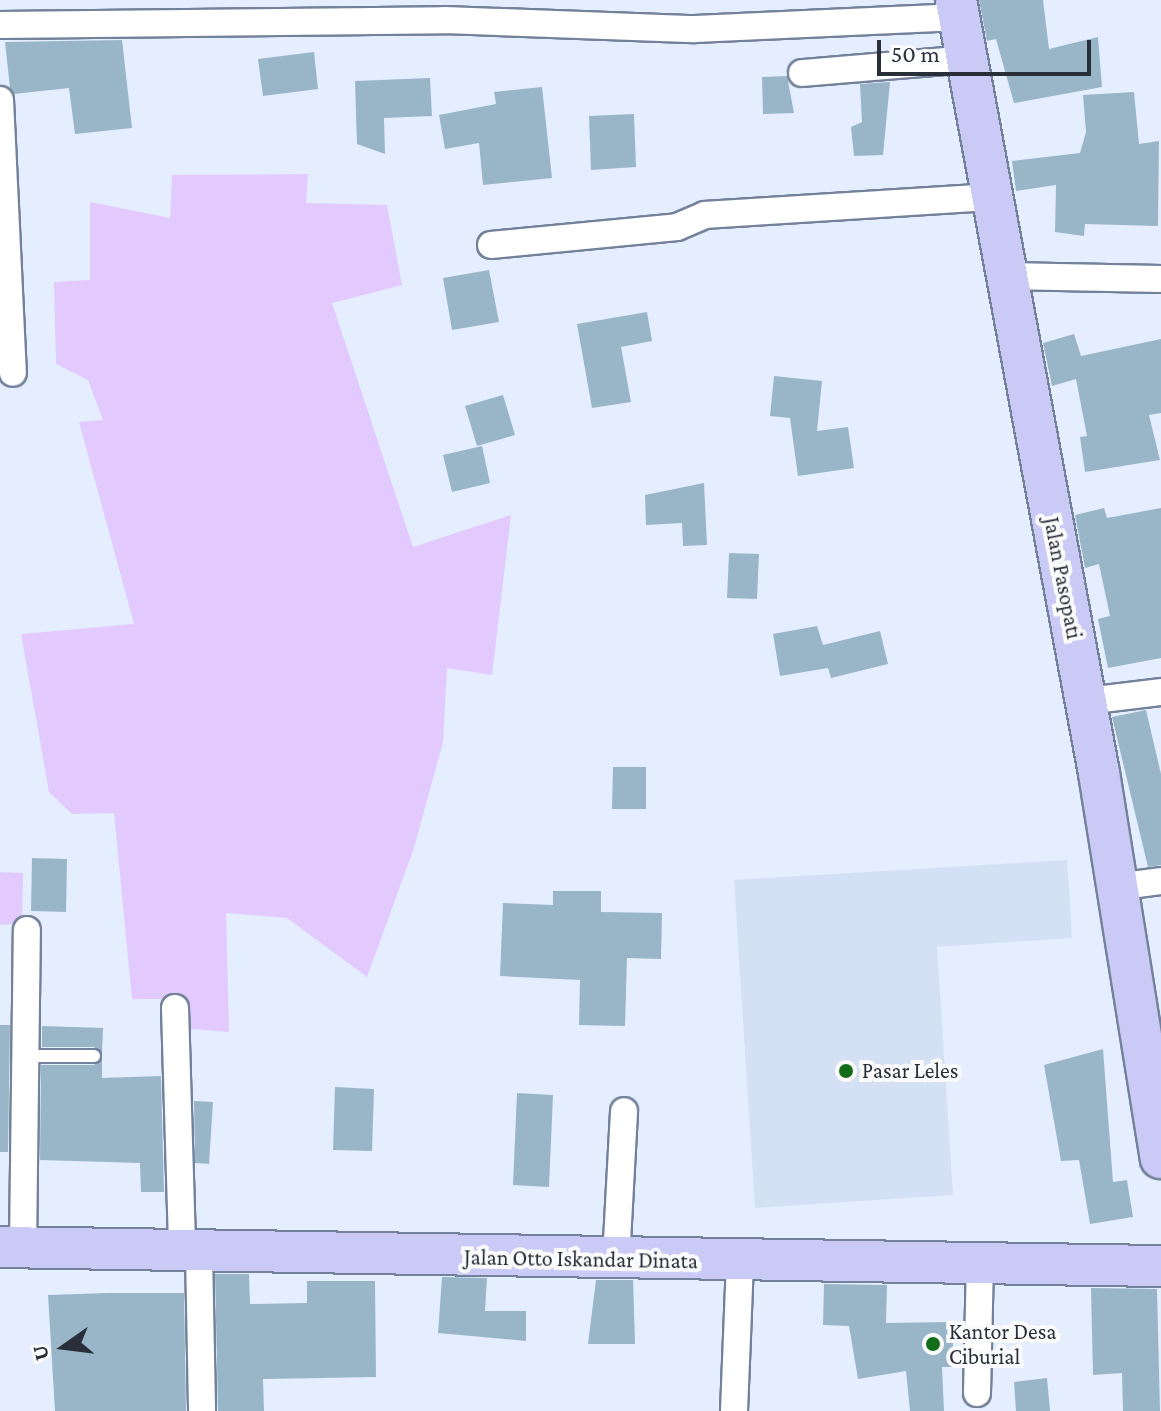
<!DOCTYPE html>
<style>
body{margin:0}
#map{position:relative;width:1161px;height:1411px;overflow:hidden;background:#e4eeff;font-family:"Crimson Pro",serif}
div>[style]{position:absolute}
[style*='--x']{left:calc(var(--x)*1px);top:calc(var(--y)*1px);width:calc(var(--w)*1px);rotate:calc(var(--a)*1deg)}
.built>*{inset:0;background:#d4e0f4}
.green>*{inset:0;background:#e3cafe}
.building>*{inset:0;background:#99b6c8}
.roads{filter:drop-shadow(2px 0 #73829a) drop-shadow(-2px 0 #73829a) drop-shadow(0 2px #73829a) drop-shadow(0 -2px #73829a)}
.service>*{height:12px;margin:-6px;padding:0 6px;transform-origin:6px;border-radius:6px;background:#fff}
.minor>*{height:26px;margin:-13px;padding:0 13px;transform-origin:13px;border-radius:13px;background:#fff}
.primary>*{height:40px;margin:-20px;padding:0 20px;transform-origin:20px;border-radius:20px;background:#cacaf7}
.dots>*{width:22px;height:22px;translate:-50% -50%;box-sizing:border-box;border:4px solid #fbfbfb;border-radius:50%}
span{translate:-50% -50%;white-space:nowrap;text-align:center;line-height:1.15;-webkit-text-stroke:8px #fbfbfb;paint-order:stroke}
.street-label{font-size:22px;color:#282f39}
.poi-label{font-size:22px;color:#282f39}
.left{translate:0 -50%;text-align:left}
.north{position:absolute;left:24px;top:1307px;width:80px;height:80px;-webkit-text-stroke:6px #fbfbfb;paint-order:stroke;rotate:256deg;font-size:22px;font-weight:700;line-height:32px;text-align:center;color:#282f39}
.north::after{content:'';display:block;margin:auto;width:28px;height:36px;background:#282f39;clip-path:polygon(50% 0,100% 100%,50% 72%,0 100%)}
.scale{position:absolute;left:877px;top:40px;width:214px;height:36px;box-sizing:border-box;border:4px solid #282f39;border-top:0;padding-left:10px;font-size:24px;line-height:28px;white-space:nowrap;color:#282f39;-webkit-text-stroke:6px #fbfbfb;paint-order:stroke}
</style>
<div id="map">
<div class="built">
<i style="clip-path:polygon(1067px 860px,1072px 938px,937px 947px,953px 1195px,755px 1208px,734px 880px)"></i>
</div>
<div class="green">
<i style="clip-path:polygon(308px 174px,306px 203px,387px 205px,402px 285px,332px 303px,413px 547px,511px 515px,492px 675px,447px 668px,443px 742px,414px 848px,367px 977px,287px 918px,226px 913px,229px 1032px,168px 1027px,171px 999px,132px 999px,114px 813px,72px 814px,49px 792px,21px 634px,134px 624px,79px 422px,103px 420px,88px 380px,56px 364px,54px 282px,90px 280px,90px 202px,170px 218px,172px 175px)"></i>
<i style="clip-path:polygon(0 872px,23px 873px,22px 923px,0 925px)"></i>
</div>
<div class="building">
<i style="clip-path:polygon(979px 0,1043px 0,1049px 49px,1098px 37px,1102px 87px,1014px 103px,996px 39px,987px 41px)"></i>
<i style="clip-path:polygon(122px 40px,132px 128px,75px 134px,69px 88px,14px 94px,10px 88px,5px 42px)"></i>
<i style="clip-path:polygon(314px 52px,318px 89px,263px 96px,258px 59px)"></i>
<i style="clip-path:polygon(787px 76px,794px 113px,763px 114px,762px 77px)"></i>
<i style="clip-path:polygon(430px 78px,432px 116px,384px 118px,385px 154px,357px 144px,355px 81px)"></i>
<i style="clip-path:polygon(890px 82px,883px 155px,854px 156px,851px 127px,862px 122px,860px 84px)"></i>
<i style="clip-path:polygon(542px 87px,552px 178px,483px 185px,479px 143px,445px 149px,439px 115px,496px 104px,494px 92px)"></i>
<i style="clip-path:polygon(1134px 92px,1139px 144px,1159px 141px,1158px 226px,1085px 224px,1084px 236px,1055px 232px,1056px 185px,1016px 191px,1012px 161px,1080px 153px,1086px 132px,1083px 95px)"></i>
<i style="clip-path:polygon(634px 114px,636px 167px,591px 170px,589px 116px)"></i>
<i style="clip-path:polygon(489px 270px,499px 322px,452px 330px,443px 278px)"></i>
<i style="clip-path:polygon(647px 312px,652px 341px,621px 347px,631px 402px,592px 408px,577px 324px)"></i>
<i style="clip-path:polygon(1074px 334px,1081px 356px,1161px 339px,1161px 413px,1149px 415px,1160px 460px,1085px 472px,1080px 437px,1087px 436px,1076px 379px,1052px 386px,1043px 343px)"></i>
<i style="clip-path:polygon(774px 376px,822px 381px,817px 431px,848px 427px,854px 468px,798px 476px,790px 418px,770px 416px)"></i>
<i style="clip-path:polygon(503px 395px,515px 435px,477px 446px,465px 406px)"></i>
<i style="clip-path:polygon(482px 446px,490px 483px,452px 492px,443px 455px)"></i>
<i style="clip-path:polygon(704px 483px,707px 545px,683px 546px,682px 523px,646px 525px,645px 495px)"></i>
<i style="clip-path:polygon(1104px 508px,1107px 518px,1161px 508px,1161px 658px,1108px 668px,1098px 619px,1110px 616px,1099px 564px,1085px 568px,1075px 515px)"></i>
<i style="clip-path:polygon(729px 553px,759px 554px,757px 599px,727px 598px)"></i>
<i style="clip-path:polygon(817px 626px,823px 645px,880px 631px,888px 664px,831px 678px,828px 668px,780px 676px,773px 634px)"></i>
<i style="clip-path:polygon(1146px 710px,1161px 774px,1161px 865px,1148px 867px,1112px 717px)"></i>
<i style="clip-path:polygon(613px 767px,646px 767px,646px 809px,612px 809px)"></i>
<i style="clip-path:polygon(32px 858px,67px 859px,66px 912px,31px 911px)"></i>
<i style="clip-path:polygon(553px 891px,601px 891px,601px 912px,662px 913px,661px 959px,627px 958px,625px 1026px,579px 1025px,580px 980px,500px 976px,503px 903px,553px 905px)"></i>
<i style="clip-path:polygon(0 1025px,10px 1025px,8px 1152px,0 1152px)"></i>
<i style="clip-path:polygon(42px 1026px,103px 1028px,102px 1053px,94px 1047px,42px 1047px)"></i>
<i style="clip-path:polygon(1103px 1049px,1113px 1182px,1127px 1180px,1133px 1217px,1090px 1224px,1079px 1160px,1061px 1161px,1044px 1065px)"></i>
<i style="clip-path:polygon(102px 1059px,102px 1078px,161px 1076px,164px 1192px,141px 1192px,140px 1163px,40px 1160px,41px 1065px,94px 1065px)"></i>
<i style="clip-path:polygon(335px 1087px,374px 1089px,372px 1151px,333px 1150px)"></i>
<i style="clip-path:polygon(517px 1093px,553px 1095px,549px 1187px,513px 1185px)"></i>
<i style="clip-path:polygon(194px 1101px,213px 1102px,209px 1164px,195px 1163px)"></i>
<i style="clip-path:polygon(215px 1274px,249px 1274px,250px 1304px,307px 1303px,307px 1281px,375px 1281px,376px 1377px,263px 1379px,264px 1411px,218px 1411px)"></i>
<i style="clip-path:polygon(442px 1277px,487px 1278px,485px 1311px,526px 1311px,526px 1341px,438px 1333px)"></i>
<i style="clip-path:polygon(596px 1280px,633px 1280px,635px 1344px,588px 1344px)"></i>
<i style="clip-path:polygon(824px 1284px,887px 1285px,886px 1323px,953px 1322px,953px 1367px,942px 1367px,944px 1411px,910px 1411px,906px 1371px,858px 1379px,849px 1326px,823px 1325px)"></i>
<i style="clip-path:polygon(1091px 1288px,1157px 1289px,1160px 1411px,1123px 1411px,1122px 1373px,1093px 1375px)"></i>
<i style="clip-path:polygon(108px 1293px,184px 1293px,186px 1411px,55px 1411px,48px 1295px)"></i>
<i style="clip-path:polygon(1047px 1378px,1050px 1411px,1016px 1411px,1014px 1382px)"></i>
</div>
<div class="roads">
<div class="service">
<i style="--x:23;--y:1056;--w:71;--a:0"></i>
</div>
<div class="minor">
<i style="--x:0;--y:25;--w:445;--a:-0.6"></i>
<i style="--x:445;--y:20;--w:250;--a:2.1"></i>
<i style="--x:695;--y:29;--w:265;--a:-2.6"></i>
<i style="--x:802;--y:73;--w:167;--a:-4.8"></i>
<i style="--x:0;--y:100;--w:273;--a:87.3"></i>
<i style="--x:491;--y:245;--w:187;--a:-5.5"></i>
<i style="--x:677;--y:227;--w:30;--a:-23"></i>
<i style="--x:705;--y:215;--w:288;--a:-3.6"></i>
<i style="--x:1006;--y:276;--w:155;--a:1.1"></i>
<i style="--x:1086;--y:701;--w:76;--a:-6.8"></i>
<i style="--x:1116;--y:887;--w:45;--a:-7.6"></i>
<i style="--x:175;--y:1008;--w:243;--a:88.3"></i>
<i style="--x:23;--y:1247;--w:317;--a:-89.3"></i>
<i style="--x:199;--y:1252;--w:159;--a:88.9"></i>
<i style="--x:616;--y:1260;--w:149;--a:-86.9"></i>
<i style="--x:977;--y:1393;--w:133;--a:-88.7"></i>
<i style="--x:734;--y:1411;--w:149;--a:-87.7"></i>
</div>
<div class="primary">
<i style="--x:956;--y:0;--w:786;--a:79.52"></i>
<i style="--x:1099;--y:773;--w:390;--a:80.9"></i>
<i style="--x:0;--y:1247;--w:1161;--a:0.94"></i>
</div>
</div>
<div class="dots">
<i style="left:846px;top:1071px;background:#136d18"></i>
<i style="left:933px;top:1344px;background:#136d18"></i>
</div>
<div class="street-label">
<span style="left:1063px;top:578px;rotate:79deg">Jalan Pasopati</span>
<span style="left:581px;top:1259px;rotate:1deg">Jalan Otto Iskandar Dinata</span>
</div>
<div class="poi-label">
<span class="left" style="left:862px;top:1071px">Pasar Leles</span>
<span class="left" style="left:949px;top:1344px">Kantor Desa<br>Ciburial</span>
</div>
<div class="north">U</div>
<div class="scale">50 m</div>
</div>
